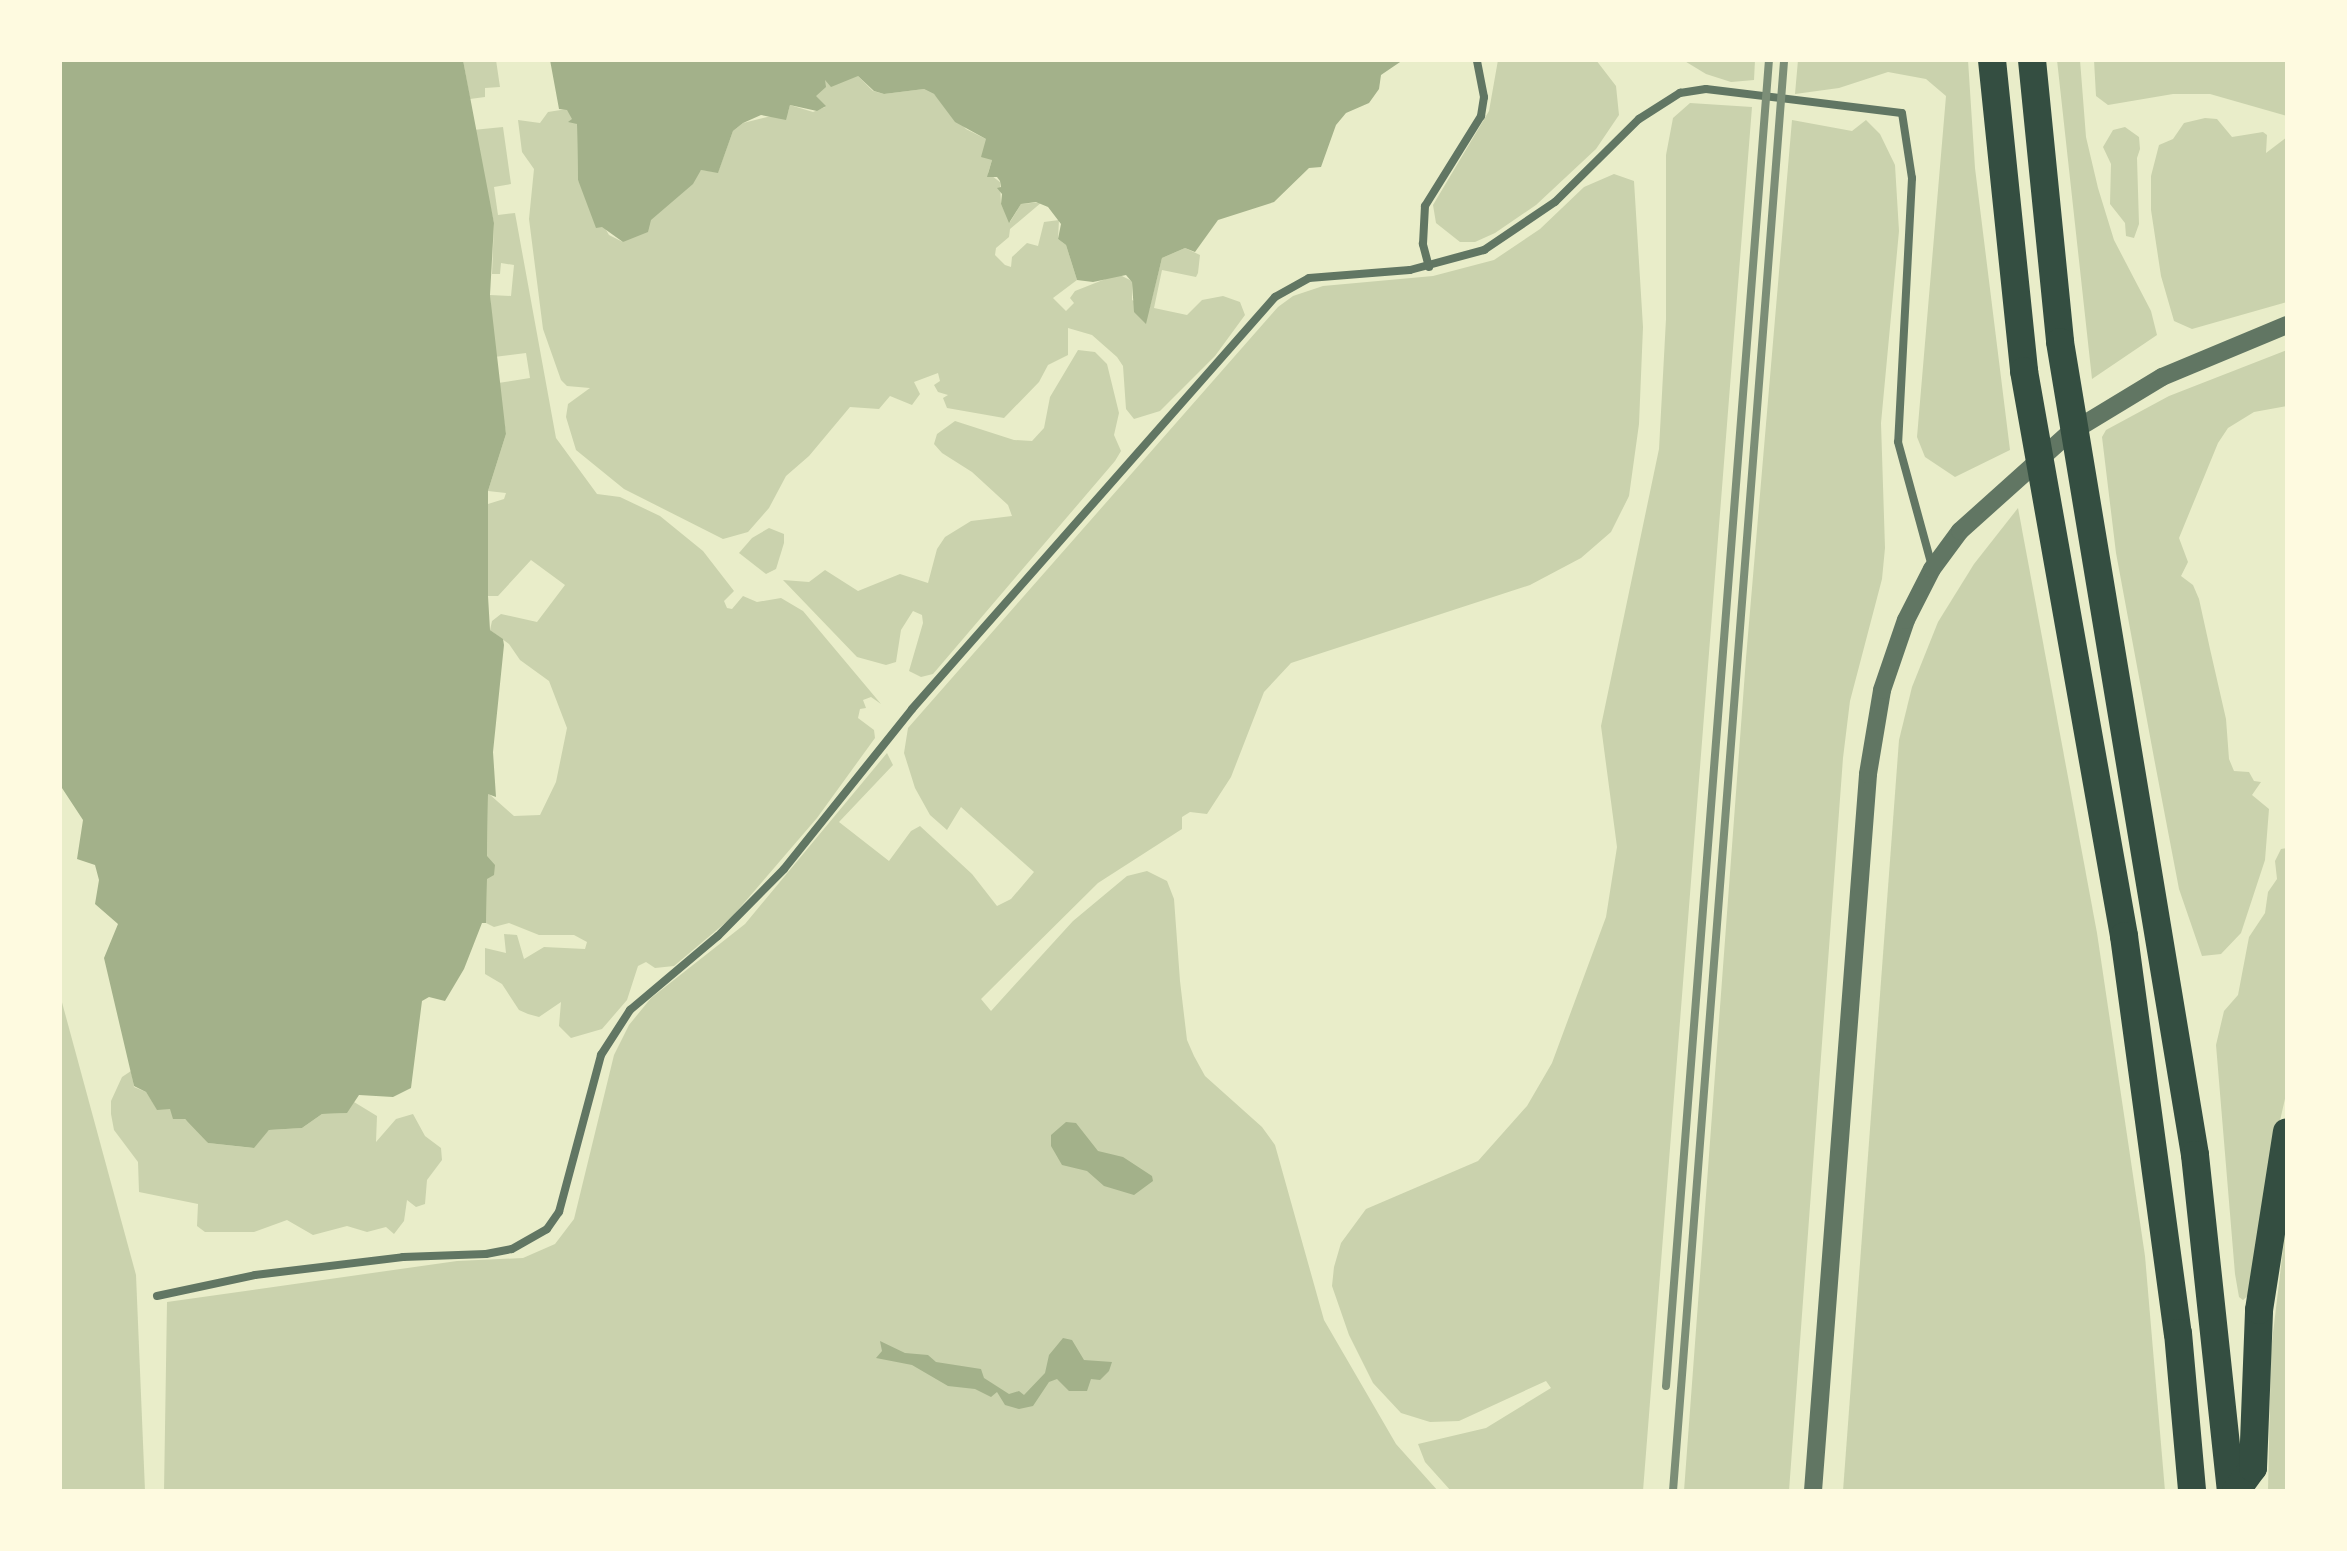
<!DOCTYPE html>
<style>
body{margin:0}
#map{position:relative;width:2347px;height:1551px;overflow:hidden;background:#e9edc9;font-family:"Zilla Slab",serif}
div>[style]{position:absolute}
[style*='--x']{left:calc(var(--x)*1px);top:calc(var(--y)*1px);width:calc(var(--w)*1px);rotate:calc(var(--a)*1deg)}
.green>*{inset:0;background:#cad2ad}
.water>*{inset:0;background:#a3b18a}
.service>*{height:8px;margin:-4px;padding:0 4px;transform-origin:4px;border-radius:4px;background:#617663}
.tertiary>*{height:18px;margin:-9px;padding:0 9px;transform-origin:9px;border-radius:9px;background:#617663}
.trunk>*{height:28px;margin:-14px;padding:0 14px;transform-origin:14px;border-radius:14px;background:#344e41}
.rail>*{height:8px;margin:-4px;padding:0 4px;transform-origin:4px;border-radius:4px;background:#7c8e77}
span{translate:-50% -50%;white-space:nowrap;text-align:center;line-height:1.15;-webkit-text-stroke:8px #fefae0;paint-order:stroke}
.frame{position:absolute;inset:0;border:62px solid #fefae0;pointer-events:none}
</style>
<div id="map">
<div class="green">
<i style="clip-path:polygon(463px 60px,496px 60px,500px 87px,485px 88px,485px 97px,470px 99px)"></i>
<i style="clip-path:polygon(1498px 60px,1596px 60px,1616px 86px,1619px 115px,1596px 149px,1536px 205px,1495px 233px,1475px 242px,1460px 242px,1436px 223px,1433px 205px,1489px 111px)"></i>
<i style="clip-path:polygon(1683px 60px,1755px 60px,1754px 80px,1731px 82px,1706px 74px)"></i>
<i style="clip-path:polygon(1798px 60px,1968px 60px,1975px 168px,2010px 450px,1955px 477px,1925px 457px,1917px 437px,1946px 96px,1926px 79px,1888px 72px,1839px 88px,1795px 94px)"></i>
<i style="clip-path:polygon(2057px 60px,2080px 60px,2086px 137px,2098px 188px,2114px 240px,2151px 311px,2157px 335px,2092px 379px)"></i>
<i style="clip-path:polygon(2094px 60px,2287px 60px,2287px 116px,2210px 94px,2173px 94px,2108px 105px,2096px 96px)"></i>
<i style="clip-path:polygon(858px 76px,873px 91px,884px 94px,924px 89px,934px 94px,966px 129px,986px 139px,992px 160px,988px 173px,1000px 182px,1001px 204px,1010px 222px,1021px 204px,1042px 202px,1010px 229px,1009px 237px,996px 248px,995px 255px,1005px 265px,1011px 267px,1012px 257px,1027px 243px,1038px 246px,1044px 222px,1059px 220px,1058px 239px,1066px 245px,1077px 280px,1053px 298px,1066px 311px,1074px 303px,1070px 298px,1075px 291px,1118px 274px,1132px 281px,1132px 300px,1149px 310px,1162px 258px,1185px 248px,1200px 255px,1198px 273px,1196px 277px,1162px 270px,1154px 308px,1187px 315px,1202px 300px,1223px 296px,1240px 302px,1245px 315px,1215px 356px,1160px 411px,1134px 419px,1126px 409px,1123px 366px,1117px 357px,1092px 335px,1068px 328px,1068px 355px,1048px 365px,1039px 382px,1004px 418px,947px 408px,943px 398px,948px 395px,938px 392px,934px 385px,940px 381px,938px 373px,914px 382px,920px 394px,912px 405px,890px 396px,879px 409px,850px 407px,809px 456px,786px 476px,769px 508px,748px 532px,723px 539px,624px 489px,576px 450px,566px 417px,568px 404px,590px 388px,567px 386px,561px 380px,543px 329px,529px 219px,534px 169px,522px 152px,518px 120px,540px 123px,548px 112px,567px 109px,577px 124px,578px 180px,609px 235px,623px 242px,701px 170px,718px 172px,733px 131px,743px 123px,788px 112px,790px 105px,813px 112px,825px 107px,815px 96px,824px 77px)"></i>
<i style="clip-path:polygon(1690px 103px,1752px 107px,1643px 1491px,1451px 1491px,1425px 1462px,1418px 1444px,1486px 1428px,1551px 1388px,1546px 1381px,1459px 1421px,1430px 1422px,1401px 1413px,1373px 1383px,1349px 1335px,1332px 1286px,1334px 1267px,1341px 1243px,1366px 1209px,1478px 1161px,1527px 1106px,1552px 1063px,1606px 917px,1617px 847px,1601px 726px,1659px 449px,1666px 319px,1666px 155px,1673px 118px)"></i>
<i style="clip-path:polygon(2205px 118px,2217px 119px,2232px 137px,2263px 132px,2267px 135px,2266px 153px,2287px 137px,2287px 302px,2192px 329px,2174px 321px,2161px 276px,2151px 210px,2151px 176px,2159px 145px,2173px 139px,2184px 123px)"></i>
<i style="clip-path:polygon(1792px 120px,1852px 131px,1866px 120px,1880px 134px,1895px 165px,1899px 231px,1881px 423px,1885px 548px,1882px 579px,1850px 701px,1843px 758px,1789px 1491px,1684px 1491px,1746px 658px)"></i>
<i style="clip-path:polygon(503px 127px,511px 184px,494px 187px,498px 215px,515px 213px,556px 438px,597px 494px,620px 497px,660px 516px,703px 551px,734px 591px,724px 601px,727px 608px,732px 609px,743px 596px,757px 602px,781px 598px,803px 611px,881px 704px,871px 697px,863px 700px,866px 708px,860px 709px,858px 718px,874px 730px,875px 738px,817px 818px,731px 918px,674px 966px,655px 968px,646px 962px,638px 966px,627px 1000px,602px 1029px,571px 1038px,559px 1026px,561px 1002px,539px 1017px,528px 1014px,519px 1010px,502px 984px,485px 974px,485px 948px,506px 953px,504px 934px,517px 935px,524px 959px,544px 947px,585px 949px,587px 942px,574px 935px,539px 935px,509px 923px,494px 927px,486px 923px,488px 793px,514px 816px,540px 815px,556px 782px,567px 728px,549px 681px,520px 660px,509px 644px,490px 630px,492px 621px,501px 614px,537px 622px,565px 585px,531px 560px,498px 596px,488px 596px,488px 504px,504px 499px,506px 493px,488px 491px,506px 434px,498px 383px,530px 378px,526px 353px,494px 357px,490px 295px,511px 296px,514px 265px,501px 263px,500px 274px,492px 274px,494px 223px,473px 130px)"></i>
<i style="clip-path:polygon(2125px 127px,2139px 137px,2140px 149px,2137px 158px,2139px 224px,2134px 238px,2126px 236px,2125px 223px,2110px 204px,2111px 164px,2103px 147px,2113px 130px)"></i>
<i style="clip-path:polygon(1614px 174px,1634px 181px,1643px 327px,1639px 424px,1629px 496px,1611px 532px,1581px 558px,1530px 585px,1291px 663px,1264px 692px,1231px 777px,1207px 814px,1190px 812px,1182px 817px,1182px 829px,1098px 883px,981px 999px,991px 1011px,1073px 921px,1127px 876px,1147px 871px,1167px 881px,1174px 899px,1180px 981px,1187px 1040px,1194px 1056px,1205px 1076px,1262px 1127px,1275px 1145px,1324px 1320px,1396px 1444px,1438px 1491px,164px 1491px,167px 1302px,457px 1261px,523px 1258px,555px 1244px,574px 1219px,614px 1055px,629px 1025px,651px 998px,745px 924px,887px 753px,893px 765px,839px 822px,889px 861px,911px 831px,920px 826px,972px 874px,997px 906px,1011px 899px,1034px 872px,961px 807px,947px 830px,930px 815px,915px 788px,904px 753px,908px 728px,1278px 307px,1293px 296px,1323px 286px,1433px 276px,1494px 260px,1540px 229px,1584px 187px)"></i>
<i style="clip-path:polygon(1078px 350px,1095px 352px,1107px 364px,1119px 413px,1114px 435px,1121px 451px,1115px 461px,933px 674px,921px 677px,909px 671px,923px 623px,922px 615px,913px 611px,901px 630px,896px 662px,886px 665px,857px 657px,783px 580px,809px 582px,825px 570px,858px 591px,900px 574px,928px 583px,937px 549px,945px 537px,971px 521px,1012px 516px,1008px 505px,972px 472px,942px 453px,934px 444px,937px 434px,955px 421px,1014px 440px,1032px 441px,1044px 428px,1050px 397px)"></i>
<i style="clip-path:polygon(2287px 350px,2287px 406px,2254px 412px,2228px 428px,2218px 443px,2179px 538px,2188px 562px,2181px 576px,2193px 585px,2199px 599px,2210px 649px,2226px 719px,2229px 759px,2234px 771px,2249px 772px,2254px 781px,2261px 782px,2252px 795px,2269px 809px,2265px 860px,2241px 933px,2221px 954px,2202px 956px,2179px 889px,2154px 758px,2116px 553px,2102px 437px,2106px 430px,2169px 396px)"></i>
<i style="clip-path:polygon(2018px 508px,2097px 933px,2145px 1256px,2165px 1491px,1843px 1491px,1899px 740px,1912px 687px,1938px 622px,1974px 564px)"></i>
<i style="clip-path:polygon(769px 528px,784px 534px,784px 543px,776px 569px,766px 574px,739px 553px,752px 538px)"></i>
<i style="clip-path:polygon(2287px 848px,2287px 1090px,2266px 1182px,2250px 1294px,2243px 1300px,2239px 1297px,2235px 1274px,2216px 1045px,2224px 1011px,2238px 995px,2249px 937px,2265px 913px,2268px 892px,2277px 879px,2275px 861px,2281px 849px)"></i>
<i style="clip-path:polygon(60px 995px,136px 1275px,145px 1491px,60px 1491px)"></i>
<i style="clip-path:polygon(131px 1071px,134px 1087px,146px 1092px,157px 1109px,171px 1109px,202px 1132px,208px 1143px,253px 1148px,269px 1130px,302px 1128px,322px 1114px,346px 1113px,354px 1102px,377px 1116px,376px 1142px,396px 1119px,413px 1114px,425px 1136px,441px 1148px,442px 1160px,427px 1180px,425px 1204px,416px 1207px,407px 1200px,404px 1221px,394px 1234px,386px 1227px,367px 1232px,347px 1226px,313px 1235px,287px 1220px,254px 1232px,205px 1232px,197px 1226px,198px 1204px,139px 1192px,138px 1162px,114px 1130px,111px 1114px,111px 1101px,122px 1077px)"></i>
<i style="clip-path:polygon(2287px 1216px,2287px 1491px,2268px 1491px,2271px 1350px)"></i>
</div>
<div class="water">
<i style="clip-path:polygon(60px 60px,463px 60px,494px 223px,490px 295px,506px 434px,488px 491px,488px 596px,490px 630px,503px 639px,504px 645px,493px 752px,496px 797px,488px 794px,487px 856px,495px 865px,494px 875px,487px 879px,486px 923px,482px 923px,464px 969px,445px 1001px,429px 997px,422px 1001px,411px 1088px,393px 1097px,359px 1095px,347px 1113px,322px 1114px,302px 1128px,269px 1130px,254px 1148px,208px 1143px,185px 1119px,173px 1119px,170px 1109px,157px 1110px,146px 1092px,134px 1086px,104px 958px,118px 924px,95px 904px,99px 880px,95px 865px,77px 859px,83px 820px,60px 785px)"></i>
<i style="clip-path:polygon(550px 60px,1403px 60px,1381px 75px,1379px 89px,1369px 103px,1346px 113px,1336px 125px,1321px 167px,1309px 168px,1274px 202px,1218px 220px,1195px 252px,1185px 248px,1162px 258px,1146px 324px,1134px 312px,1132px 282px,1126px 275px,1093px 282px,1077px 280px,1066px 245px,1058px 239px,1061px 224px,1048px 207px,1036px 202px,1021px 204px,1009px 223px,1001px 204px,1002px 194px,997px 188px,1001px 187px,1000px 181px,997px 177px,987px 177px,992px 160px,981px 157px,986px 139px,955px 122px,934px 94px,924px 89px,884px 94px,874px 91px,858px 76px,831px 87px,825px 80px,826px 87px,816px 96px,826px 106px,817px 111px,790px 105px,786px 120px,761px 115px,743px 123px,733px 131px,718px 173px,701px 170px,693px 184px,651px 220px,648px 232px,623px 242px,602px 227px,596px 228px,578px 180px,577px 124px,568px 122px,572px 119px,567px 110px,559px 109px)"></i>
<i style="clip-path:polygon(1066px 1122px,1076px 1123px,1098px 1151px,1123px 1157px,1152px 1176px,1153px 1181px,1134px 1195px,1104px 1186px,1087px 1171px,1062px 1165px,1051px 1146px,1051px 1135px)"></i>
<i style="clip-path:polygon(1063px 1338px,1072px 1340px,1084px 1360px,1112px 1362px,1109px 1371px,1100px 1380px,1091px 1379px,1087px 1391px,1069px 1391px,1057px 1379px,1049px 1382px,1033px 1406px,1019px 1409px,1005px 1405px,997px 1392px,991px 1397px,975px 1389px,948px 1386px,912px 1365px,876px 1358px,882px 1351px,880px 1341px,905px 1353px,928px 1355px,936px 1362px,981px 1369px,984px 1378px,1009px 1394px,1019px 1391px,1024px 1395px,1045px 1373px,1049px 1355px)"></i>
</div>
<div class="service">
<i style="--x:1429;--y:267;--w:24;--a:-105"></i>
<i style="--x:1423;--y:244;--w:38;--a:-87"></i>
<i style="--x:1425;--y:206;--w:106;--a:-58.1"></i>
<i style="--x:1481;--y:116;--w:19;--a:-81"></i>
<i style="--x:1484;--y:97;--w:38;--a:-101"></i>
<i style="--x:157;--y:1296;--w:100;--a:-12.1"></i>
<i style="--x:255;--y:1275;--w:149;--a:-6.9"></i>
<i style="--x:403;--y:1257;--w:83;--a:-2.1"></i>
<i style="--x:486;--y:1254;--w:26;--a:-11"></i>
<i style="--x:512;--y:1249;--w:40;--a:-29.7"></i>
<i style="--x:547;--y:1229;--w:21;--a:-55"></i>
<i style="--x:559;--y:1212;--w:163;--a:-75"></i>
<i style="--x:601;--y:1055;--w:54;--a:-57.2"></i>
<i style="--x:630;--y:1010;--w:115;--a:-40.1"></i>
<i style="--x:718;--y:936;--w:94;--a:-45.4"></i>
<i style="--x:784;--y:869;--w:205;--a:-51.3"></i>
<i style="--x:912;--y:709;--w:549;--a:-48.62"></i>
<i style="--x:1275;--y:297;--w:39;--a:-29"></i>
<i style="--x:1309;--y:278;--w:101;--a:-4.5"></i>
<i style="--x:1410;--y:270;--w:77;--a:-15.1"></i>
<i style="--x:1484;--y:250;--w:86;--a:-34.1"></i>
<i style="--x:1555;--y:202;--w:118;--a:-44.7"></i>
<i style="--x:1639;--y:119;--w:49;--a:-32.4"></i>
<i style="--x:1680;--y:93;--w:26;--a:-9"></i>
<i style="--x:1706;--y:89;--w:197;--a:7"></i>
<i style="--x:1902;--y:113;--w:66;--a:81.3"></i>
<i style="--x:1912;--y:178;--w:264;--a:93"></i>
<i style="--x:1898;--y:442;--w:125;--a:74.7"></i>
</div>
<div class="tertiary">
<i style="--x:1813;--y:1491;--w:719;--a:-85.61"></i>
<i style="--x:1868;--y:774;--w:85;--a:-80.5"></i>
<i style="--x:1882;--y:690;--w:74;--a:-71.1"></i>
<i style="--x:1906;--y:620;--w:57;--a:-63"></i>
<i style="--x:1932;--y:569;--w:47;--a:-53.6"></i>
<i style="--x:1960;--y:531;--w:145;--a:-41.9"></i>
<i style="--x:2068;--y:434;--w:110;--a:-31.2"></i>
<i style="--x:2162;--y:377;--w:135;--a:-22.6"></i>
</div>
<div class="trunk">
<i style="--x:1992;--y:60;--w:313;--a:84.1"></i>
<i style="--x:2024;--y:371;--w:574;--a:79.96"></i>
<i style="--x:2124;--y:936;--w:401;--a:82.3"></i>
<i style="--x:2178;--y:1333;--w:159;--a:84.9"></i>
<i style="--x:2032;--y:60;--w:283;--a:84.3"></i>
<i style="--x:2060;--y:342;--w:824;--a:80.57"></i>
<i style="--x:2195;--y:1155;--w:338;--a:83.9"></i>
<i style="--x:2236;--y:1491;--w:29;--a:-54"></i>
<i style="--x:2253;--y:1468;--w:158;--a:-87.8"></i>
<i style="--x:2259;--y:1310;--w:180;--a:-81.1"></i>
</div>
<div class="rail">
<i style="--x:1666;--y:1386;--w:1330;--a:-85.56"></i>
<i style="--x:1673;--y:1491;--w:1435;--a:-85.56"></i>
</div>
<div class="frame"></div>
</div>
